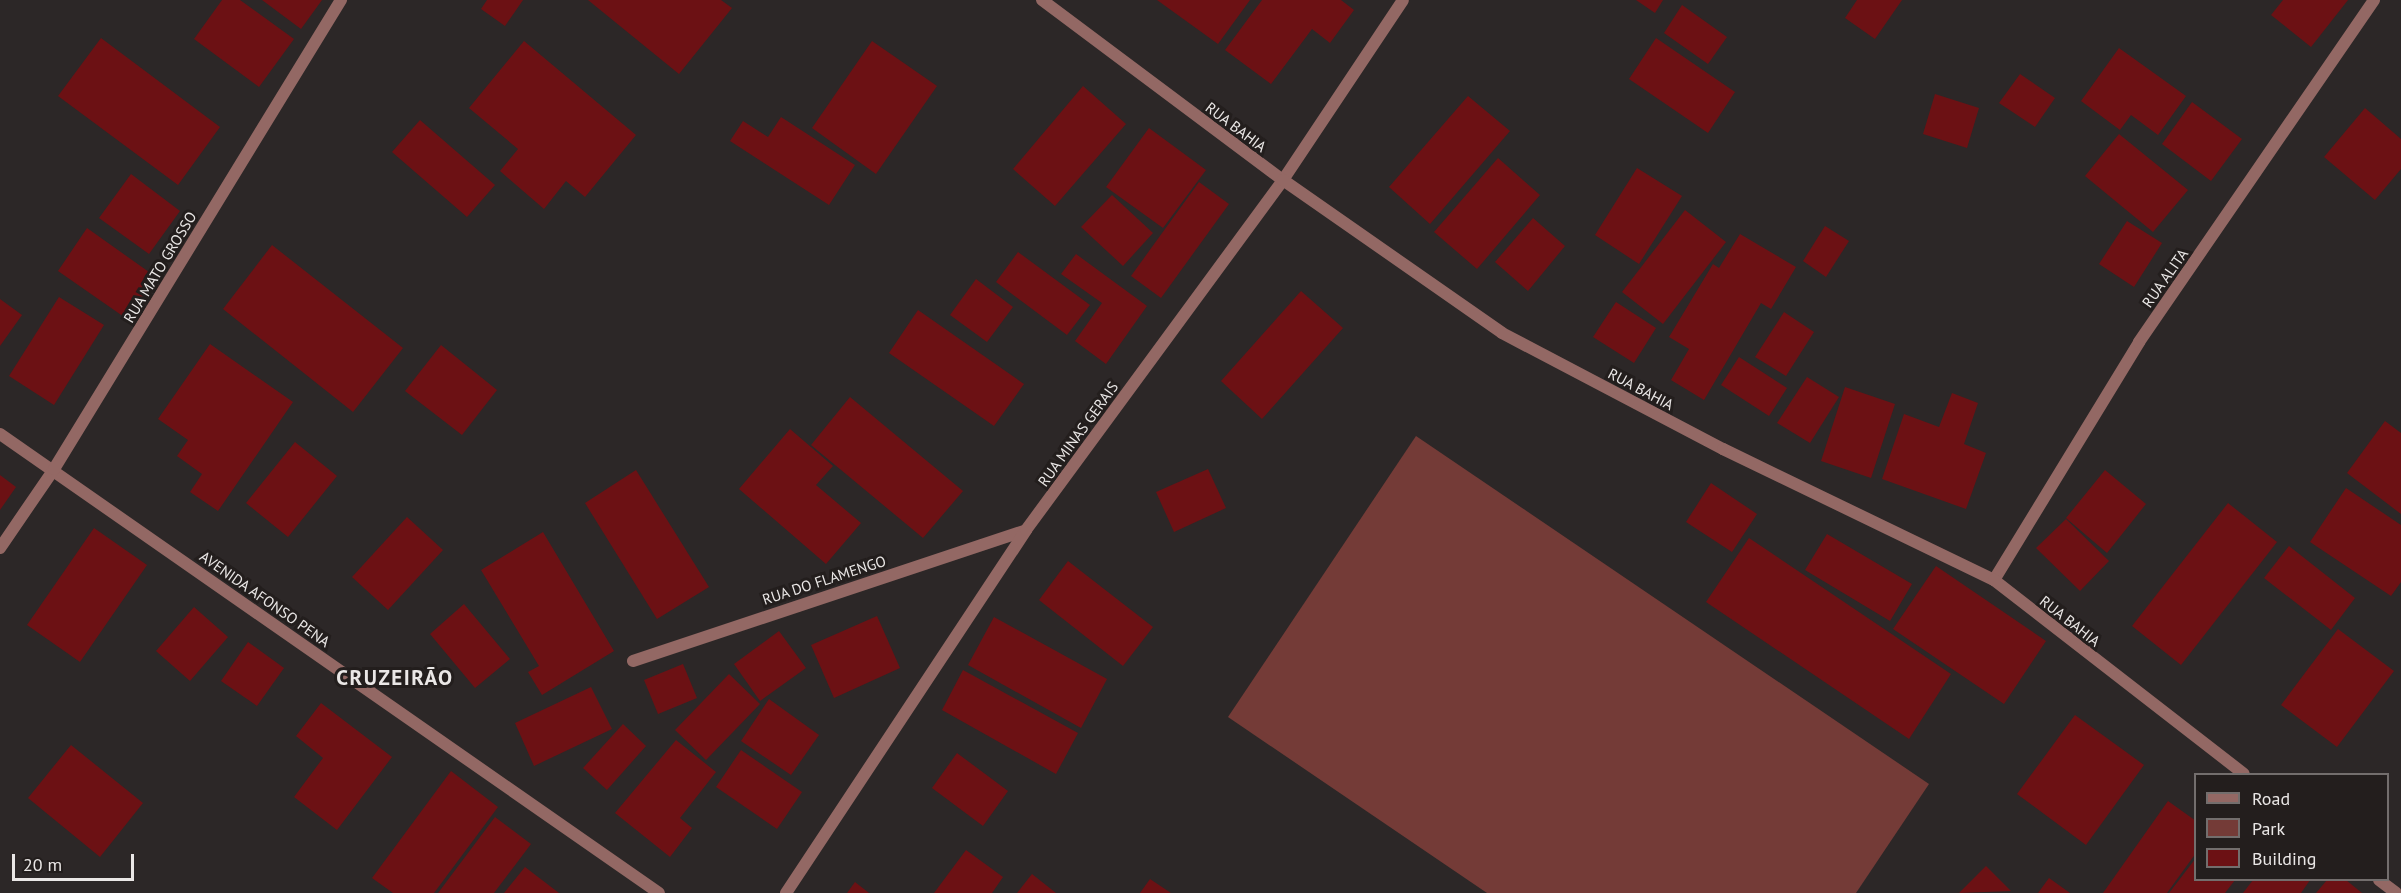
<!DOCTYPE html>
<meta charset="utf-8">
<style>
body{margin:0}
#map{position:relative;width:2401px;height:893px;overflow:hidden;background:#2c2727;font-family:"PT Sans",sans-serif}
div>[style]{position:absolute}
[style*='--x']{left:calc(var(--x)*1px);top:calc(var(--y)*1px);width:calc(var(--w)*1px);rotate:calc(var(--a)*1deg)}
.green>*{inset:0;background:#743b37}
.building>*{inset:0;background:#6c1114}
.minor>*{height:12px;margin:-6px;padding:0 6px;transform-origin:6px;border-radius:6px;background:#936864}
.tertiary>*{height:12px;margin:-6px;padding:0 6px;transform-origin:6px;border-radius:6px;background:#936864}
span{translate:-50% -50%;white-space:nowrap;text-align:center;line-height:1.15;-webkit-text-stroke:6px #231e1d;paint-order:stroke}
.street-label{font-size:15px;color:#eae7e6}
.district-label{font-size:21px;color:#eae7e6;font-weight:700;letter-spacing:1.5px}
.legend{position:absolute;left:2194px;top:773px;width:195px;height:108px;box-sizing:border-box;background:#231e1d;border:2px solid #736e6d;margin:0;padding:8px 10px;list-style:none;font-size:18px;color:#eae7e6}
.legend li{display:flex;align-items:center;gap:12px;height:30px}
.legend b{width:30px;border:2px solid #736e6d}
.scale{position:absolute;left:12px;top:854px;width:122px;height:27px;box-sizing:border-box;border:3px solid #eae7e6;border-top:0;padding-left:8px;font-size:18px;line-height:21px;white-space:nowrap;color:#eae7e6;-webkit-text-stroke:4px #231e1d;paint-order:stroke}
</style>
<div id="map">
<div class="green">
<i style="clip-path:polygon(1416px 436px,1929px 784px,1856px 893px,1487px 893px,1228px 717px)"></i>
</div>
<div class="building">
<i style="clip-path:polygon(222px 0,240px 0,294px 39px,259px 87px,194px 39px)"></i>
<i style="clip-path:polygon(262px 0,322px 0,301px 29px)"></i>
<i style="clip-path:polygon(487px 0,523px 0,505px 26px,481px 9px)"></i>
<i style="clip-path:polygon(588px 0,721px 0,732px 8px,679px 74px)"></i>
<i style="clip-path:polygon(1157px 0,1250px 0,1218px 44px)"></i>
<i style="clip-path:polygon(1262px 0,1341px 0,1354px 10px,1330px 43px,1312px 29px,1271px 84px,1225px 50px)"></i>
<i style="clip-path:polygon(1636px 0,1663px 0,1655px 13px)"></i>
<i style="clip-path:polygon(1857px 0,1902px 0,1875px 39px,1845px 18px)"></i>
<i style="clip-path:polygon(2283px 0,2348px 0,2311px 47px,2271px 15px)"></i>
<i style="clip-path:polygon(1682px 5px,1727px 37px,1708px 64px,1664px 33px)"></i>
<i style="clip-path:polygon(101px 38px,220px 127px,178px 185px,58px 96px)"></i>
<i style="clip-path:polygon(1656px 38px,1735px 92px,1708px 133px,1629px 79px)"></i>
<i style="clip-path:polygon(524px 41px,636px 135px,585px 197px,566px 181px,544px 209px,500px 171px,518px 149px,469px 108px)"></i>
<i style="clip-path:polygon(872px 41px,937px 86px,876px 174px,812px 128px)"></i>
<i style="clip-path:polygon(2119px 48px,2186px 96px,2158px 135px,2131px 115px,2120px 130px,2081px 101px)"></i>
<i style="clip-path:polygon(2020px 74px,2055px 98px,2035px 127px,1999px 103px)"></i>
<i style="clip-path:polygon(1083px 86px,1126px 124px,1055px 206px,1013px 169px)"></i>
<i style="clip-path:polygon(1935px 94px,1979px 108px,1967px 148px,1923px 134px)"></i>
<i style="clip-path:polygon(1468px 96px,1510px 131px,1430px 224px,1389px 187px)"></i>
<i style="clip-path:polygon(2192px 102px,2242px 139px,2211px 181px,2162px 144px)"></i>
<i style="clip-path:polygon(2365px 108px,2401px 139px,2401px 169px,2375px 200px,2324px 157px)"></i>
<i style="clip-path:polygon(781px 117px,855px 165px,829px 205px,730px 141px,743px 121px,768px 137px)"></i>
<i style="clip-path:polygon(420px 120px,495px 185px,467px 217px,392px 152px)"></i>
<i style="clip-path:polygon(1149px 128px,1206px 170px,1163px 228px,1106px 187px)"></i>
<i style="clip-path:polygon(2119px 134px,2188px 190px,2153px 232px,2085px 176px)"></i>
<i style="clip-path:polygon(1498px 158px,1540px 195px,1477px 269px,1434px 232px)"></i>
<i style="clip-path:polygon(1637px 168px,1682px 196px,1639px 264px,1595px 235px)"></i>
<i style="clip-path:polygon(131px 174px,180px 211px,149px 254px,99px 218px)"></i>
<i style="clip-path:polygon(1199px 182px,1229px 204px,1161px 298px,1131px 276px)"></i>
<i style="clip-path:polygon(1112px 195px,1153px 233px,1123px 266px,1081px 227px)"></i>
<i style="clip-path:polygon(1685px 210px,1726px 242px,1663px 324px,1622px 292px)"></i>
<i style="clip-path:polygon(1533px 218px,1565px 246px,1528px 291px,1495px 262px)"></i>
<i style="clip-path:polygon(2127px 221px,2162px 243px,2134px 287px,2099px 264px)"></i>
<i style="clip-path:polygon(1825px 226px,1849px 241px,1826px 277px,1803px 261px)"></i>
<i style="clip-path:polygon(87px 228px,156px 277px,127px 319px,58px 271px)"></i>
<i style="clip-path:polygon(1740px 234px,1796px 267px,1771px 309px,1761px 303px,1704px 400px,1671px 380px,1689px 349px,1669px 337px,1713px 264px,1719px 268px)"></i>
<i style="clip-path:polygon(272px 245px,403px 348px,353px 412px,223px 309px)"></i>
<i style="clip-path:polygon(1018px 252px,1090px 305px,1067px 335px,996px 282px)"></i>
<i style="clip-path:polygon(1076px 254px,1147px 306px,1106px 364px,1075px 341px,1102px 303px,1061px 274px)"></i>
<i style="clip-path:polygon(976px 279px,1013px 307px,987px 342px,950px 315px)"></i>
<i style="clip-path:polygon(1301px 291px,1343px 328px,1262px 419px,1221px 381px)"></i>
<i style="clip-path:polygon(59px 297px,104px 325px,54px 405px,9px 376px)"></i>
<i style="clip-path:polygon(0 299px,22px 315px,0 346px)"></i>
<i style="clip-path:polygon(1616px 302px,1656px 328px,1634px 363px,1593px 337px)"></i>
<i style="clip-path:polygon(918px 310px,1024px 384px,994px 426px,889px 353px)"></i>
<i style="clip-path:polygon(1784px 312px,1814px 332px,1786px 376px,1755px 357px)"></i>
<i style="clip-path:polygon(210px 344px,293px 402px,218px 511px,190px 492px,202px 474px,177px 456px,188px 440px,158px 419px)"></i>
<i style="clip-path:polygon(441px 345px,497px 390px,462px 435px,405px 391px)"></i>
<i style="clip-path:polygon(1739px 357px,1787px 388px,1769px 416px,1721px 385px)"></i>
<i style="clip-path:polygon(1807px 377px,1839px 397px,1810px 443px,1777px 423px)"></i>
<i style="clip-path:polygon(1845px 387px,1895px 404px,1871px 478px,1821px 461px)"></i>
<i style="clip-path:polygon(1952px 393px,1978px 403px,1964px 444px,1986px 453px,1966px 509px,1882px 479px,1904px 414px,1939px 427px)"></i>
<i style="clip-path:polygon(850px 397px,963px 491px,923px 538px,811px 445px)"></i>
<i style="clip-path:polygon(2385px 421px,2401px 433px,2401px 514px,2347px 473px)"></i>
<i style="clip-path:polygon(790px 429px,833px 466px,816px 485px,861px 523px,826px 564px,739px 489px)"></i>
<i style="clip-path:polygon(295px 442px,337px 476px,288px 537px,246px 503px)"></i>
<i style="clip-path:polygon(1208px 469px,1226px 508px,1174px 532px,1156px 492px)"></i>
<i style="clip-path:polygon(636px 470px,709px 587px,657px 619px,585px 503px)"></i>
<i style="clip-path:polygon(2105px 470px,2146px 504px,2107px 553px,2066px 518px)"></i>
<i style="clip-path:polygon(0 475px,16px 487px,0 510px)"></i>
<i style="clip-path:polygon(1711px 483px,1757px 514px,1732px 552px,1686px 522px)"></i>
<i style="clip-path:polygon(2346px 488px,2401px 525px,2401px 582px,2391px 596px,2310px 542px)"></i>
<i style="clip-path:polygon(2228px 503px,2277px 542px,2181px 665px,2132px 626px)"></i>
<i style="clip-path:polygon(407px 517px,443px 550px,388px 610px,352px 577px)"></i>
<i style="clip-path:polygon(2066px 519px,2109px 561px,2080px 591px,2036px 548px)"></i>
<i style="clip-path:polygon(94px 528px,147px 565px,80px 662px,27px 625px)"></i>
<i style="clip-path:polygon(543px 532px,614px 651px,542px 695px,528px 672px,539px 666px,481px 570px)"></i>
<i style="clip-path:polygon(1827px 534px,1912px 584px,1890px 621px,1805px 570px)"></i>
<i style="clip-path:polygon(1749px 538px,1951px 674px,1909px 739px,1706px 602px)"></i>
<i style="clip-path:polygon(2289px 546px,2355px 598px,2331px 630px,2264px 578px)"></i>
<i style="clip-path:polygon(1068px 561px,1153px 627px,1123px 666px,1039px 600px)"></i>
<i style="clip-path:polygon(1936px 566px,2046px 641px,2004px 704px,1893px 629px)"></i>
<i style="clip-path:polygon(464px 604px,510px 659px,475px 688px,430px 634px)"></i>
<i style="clip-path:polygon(194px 607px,228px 637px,190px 681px,156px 651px)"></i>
<i style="clip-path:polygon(877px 616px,900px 668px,834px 698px,811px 645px)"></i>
<i style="clip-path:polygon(994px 617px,1107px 679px,1081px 728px,968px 665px)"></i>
<i style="clip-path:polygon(2338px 629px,2394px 671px,2337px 747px,2281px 705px)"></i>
<i style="clip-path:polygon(779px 631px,806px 668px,760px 701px,734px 664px)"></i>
<i style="clip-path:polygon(248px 642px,284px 668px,257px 706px,221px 681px)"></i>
<i style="clip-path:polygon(683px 664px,697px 698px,658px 714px,644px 680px)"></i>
<i style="clip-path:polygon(963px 670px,1078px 733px,1056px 774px,942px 710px)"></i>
<i style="clip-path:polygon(729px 674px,760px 704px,706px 760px,675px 730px)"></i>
<i style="clip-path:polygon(591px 687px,612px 729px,534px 766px,515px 723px)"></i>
<i style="clip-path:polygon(769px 699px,819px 735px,791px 775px,741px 741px)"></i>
<i style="clip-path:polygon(321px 703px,392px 757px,337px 830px,294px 797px,323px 758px,296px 736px)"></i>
<i style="clip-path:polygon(2075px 715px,2144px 765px,2086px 845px,2017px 794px)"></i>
<i style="clip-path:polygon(623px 724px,646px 746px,607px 790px,583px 768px)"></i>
<i style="clip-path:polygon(676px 740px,716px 772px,680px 818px,692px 828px,670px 857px,615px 813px)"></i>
<i style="clip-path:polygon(71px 745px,143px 803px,100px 857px,28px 798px)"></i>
<i style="clip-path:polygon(741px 750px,802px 792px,777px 829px,716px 787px)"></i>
<i style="clip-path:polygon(957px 753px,1008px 791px,983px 826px,932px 788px)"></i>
<i style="clip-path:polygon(451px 771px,498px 807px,434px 893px,393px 893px,372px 878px)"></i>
<i style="clip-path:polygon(2168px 801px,2196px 821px,2196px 853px,2167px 893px,2103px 893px)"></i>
<i style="clip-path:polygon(495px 817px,531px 844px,494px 893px,438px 893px)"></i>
<i style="clip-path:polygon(966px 850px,1003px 877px,992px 893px,934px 893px)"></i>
<i style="clip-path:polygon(2196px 858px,2196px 880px,2235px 880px,2225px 893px,2169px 893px)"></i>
<i style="clip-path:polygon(1986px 866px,2011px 891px,1959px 893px)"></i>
<i style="clip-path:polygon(525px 867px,559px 893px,504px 893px)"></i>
<i style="clip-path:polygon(1032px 874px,1056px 893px,1017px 893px)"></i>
<i style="clip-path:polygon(2049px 878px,2070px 893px,2038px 893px)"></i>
<i style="clip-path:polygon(1150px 879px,1171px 893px,1140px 893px)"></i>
<i style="clip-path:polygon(2253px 880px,2310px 880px,2301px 893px,2243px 893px)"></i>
<i style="clip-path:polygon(2327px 880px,2346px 880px,2362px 893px,2316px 893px)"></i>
<i style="clip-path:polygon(855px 882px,869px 893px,847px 893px)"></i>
</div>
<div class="minor">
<i style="--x:0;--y:434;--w:803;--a:34.86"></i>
<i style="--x:0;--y:548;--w:96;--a:-55.6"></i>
<i style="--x:54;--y:469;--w:550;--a:-58.54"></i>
<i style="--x:1994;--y:580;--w:279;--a:-58.6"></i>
<i style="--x:2139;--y:342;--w:415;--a:-55.5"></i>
<i style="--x:633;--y:661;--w:414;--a:-18.4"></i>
<i style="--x:786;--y:893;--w:435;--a:-56.5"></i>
<i style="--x:1026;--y:530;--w:434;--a:-53.7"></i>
<i style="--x:1283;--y:180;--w:216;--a:-56.3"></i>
</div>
<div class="tertiary">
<i style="--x:1042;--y:0;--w:301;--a:36.8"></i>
<i style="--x:1283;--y:180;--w:267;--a:34.9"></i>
<i style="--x:1502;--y:333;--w:250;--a:27.7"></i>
<i style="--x:1723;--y:449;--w:301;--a:25.8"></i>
<i style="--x:1994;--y:580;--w:316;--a:37.8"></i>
<i style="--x:2379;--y:880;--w:21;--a:37"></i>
</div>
<div class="street-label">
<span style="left:1236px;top:127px;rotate:37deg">RUA BAHIA</span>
<span style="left:160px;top:267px;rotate:-59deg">RUA MATO GROSSO</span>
<span style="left:2165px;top:278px;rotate:-55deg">RUA ALITA</span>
<span style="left:1641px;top:389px;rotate:28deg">RUA BAHIA</span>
<span style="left:1078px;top:434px;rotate:-54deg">RUA MINAS GERAIS</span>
<span style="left:824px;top:580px;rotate:-18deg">RUA DO FLAMENGO</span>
<span style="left:265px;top:599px;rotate:35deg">AVENIDA AFONSO PENA</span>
<span style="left:2070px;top:621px;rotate:38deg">RUA BAHIA</span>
</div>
<div class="district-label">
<span style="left:395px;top:678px">CRUZEIRÃO</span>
</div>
<ul class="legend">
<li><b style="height:8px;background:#936864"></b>Road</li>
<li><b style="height:16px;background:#743b37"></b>Park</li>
<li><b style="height:16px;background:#6c1114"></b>Building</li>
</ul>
<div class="scale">20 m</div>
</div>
